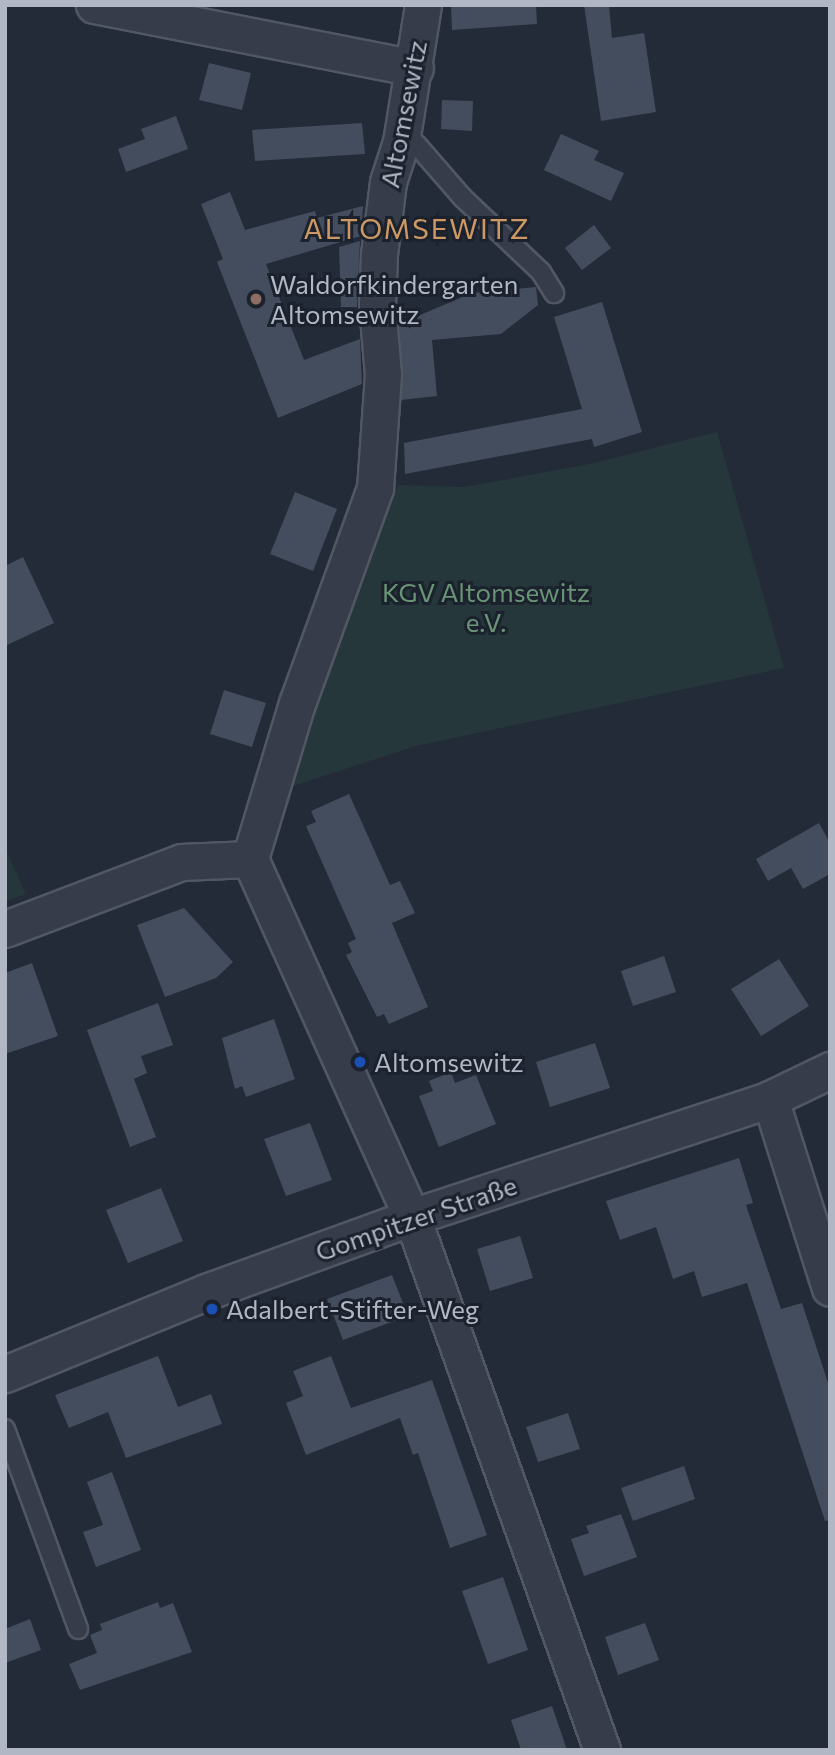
<!DOCTYPE html>
<meta charset="utf-8">
<style>
body{margin:0}
#map{position:relative;width:835px;height:1755px;overflow:hidden;background:#232a38;font-family:Commissioner,sans-serif}
div>[style]{position:absolute}
[style*='--x']{left:calc(var(--x)*1px);top:calc(var(--y)*1px);width:calc(var(--w)*1px);rotate:calc(var(--a)*1deg)}
.green>*{inset:0;background:#25373a}
.building>*{inset:0;background:#444d5d}
.roads{filter:drop-shadow(2px 0 #515763) drop-shadow(-2px 0 #515763) drop-shadow(0 2px #515763) drop-shadow(0 -2px #515763)}
.lane>*{height:18px;margin:-9px;padding:0 9px;transform-origin:9px;border-radius:9px;background:#363c49}
.street>*{height:35px;margin:-17.5px;padding:0 17.5px;transform-origin:17.5px;border-radius:17.5px;background:#363c49}
.dots>*{width:19px;height:19px;translate:-50% -50%;box-sizing:border-box;border:4px solid #1b222d;border-radius:50%}
span{translate:-50% -50%;white-space:nowrap;text-align:center;line-height:1.15;-webkit-text-stroke:6px #1b222d;paint-order:stroke}
.street-label{font-size:26px;color:#b1b7c5}
.poi-label{font-size:26px;color:#b1b7c5}
.left{translate:0 -50%;text-align:left}
.park-label{font-size:26px;color:#699476}
.neighbourhood-label{font-size:28px;color:#cd9863;letter-spacing:2px}
.frame{position:absolute;inset:0;border:7px solid #b1b7c5;pointer-events:none}
</style>
<div id="map">
<div class="green">
<i style="clip-path:polygon(717px 432px,784px 668px,416px 746px,293px 786px,344px 621px,398px 485px,465px 487px,594px 463px)"></i>
<i style="clip-path:polygon(5px 848px,26px 894px,5px 902px)"></i>
</div>
<div class="building">
<i style="clip-path:polygon(451px 5px,536px 5px,537px 24px,452px 30px)"></i>
<i style="clip-path:polygon(584px 5px,609px 5px,612px 38px,644px 33px,656px 112px,601px 121px)"></i>
<i style="clip-path:polygon(209px 63px,251px 73px,242px 110px,199px 100px)"></i>
<i style="clip-path:polygon(442px 100px,473px 101px,472px 131px,441px 129px)"></i>
<i style="clip-path:polygon(176px 116px,188px 149px,126px 172px,118px 149px,145px 139px,141px 129px)"></i>
<i style="clip-path:polygon(362px 123px,365px 154px,255px 161px,252px 130px)"></i>
<i style="clip-path:polygon(561px 134px,599px 151px,594px 160px,624px 173px,611px 201px,544px 170px)"></i>
<i style="clip-path:polygon(230px 192px,245px 230px,315px 211px,317px 218px,363px 206px,361px 236px,266px 264px,304px 360px,360px 339px,362px 384px,278px 418px,217px 262px,223px 259px,201px 204px)"></i>
<i style="clip-path:polygon(594px 225px,611px 248px,582px 270px,565px 248px)"></i>
<i style="clip-path:polygon(360px 241px,357px 307px,341px 307px,339px 247px)"></i>
<i style="clip-path:polygon(536px 287px,538px 305px,501px 334px,432px 340px,437px 396px,401px 400px,399px 324px,472px 293px)"></i>
<i style="clip-path:polygon(602px 302px,642px 432px,594px 447px,592px 439px,405px 474px,404px 443px,582px 409px,554px 317px)"></i>
<i style="clip-path:polygon(295px 492px,337px 509px,313px 571px,270px 554px)"></i>
<i style="clip-path:polygon(23px 557px,54px 623px,5px 646px,5px 566px)"></i>
<i style="clip-path:polygon(224px 690px,266px 703px,252px 747px,210px 734px)"></i>
<i style="clip-path:polygon(349px 794px,390px 885px,400px 881px,415px 913px,392px 923px,428px 1007px,389px 1024px,384px 1014px,377px 1017px,346px 955px,352px 952px,348px 943px,356px 939px,306px 826px,316px 822px,311px 811px)"></i>
<i style="clip-path:polygon(819px 823px,830px 843px,830px 874px,803px 889px,791px 868px,768px 881px,756px 859px)"></i>
<i style="clip-path:polygon(184px 908px,233px 962px,216px 978px,165px 997px,137px 925px)"></i>
<i style="clip-path:polygon(664px 956px,676px 992px,633px 1006px,621px 971px)"></i>
<i style="clip-path:polygon(779px 959px,809px 1006px,761px 1036px,731px 989px)"></i>
<i style="clip-path:polygon(32px 963px,58px 1036px,5px 1054px,5px 973px)"></i>
<i style="clip-path:polygon(158px 1003px,173px 1045px,141px 1056px,147px 1073px,134px 1079px,156px 1137px,130px 1147px,87px 1030px)"></i>
<i style="clip-path:polygon(274px 1019px,295px 1079px,246px 1097px,242px 1086px,235px 1089px,222px 1038px)"></i>
<i style="clip-path:polygon(595px 1043px,610px 1088px,550px 1107px,536px 1062px)"></i>
<i style="clip-path:polygon(451px 1072px,455px 1083px,476px 1075px,496px 1124px,439px 1147px,419px 1096px,433px 1091px,429px 1081px)"></i>
<i style="clip-path:polygon(310px 1123px,332px 1180px,286px 1196px,264px 1139px)"></i>
<i style="clip-path:polygon(739px 1158px,753px 1203px,746px 1205px,781px 1309px,802px 1303px,830px 1389px,830px 1520px,825px 1521px,747px 1283px,702px 1297px,694px 1271px,673px 1279px,656px 1227px,620px 1240px,606px 1201px)"></i>
<i style="clip-path:polygon(161px 1188px,183px 1241px,128px 1263px,106px 1210px)"></i>
<i style="clip-path:polygon(520px 1236px,533px 1278px,490px 1291px,477px 1249px)"></i>
<i style="clip-path:polygon(392px 1275px,408px 1316px,343px 1340px,327px 1299px)"></i>
<i style="clip-path:polygon(158px 1356px,178px 1407px,211px 1394px,222px 1424px,126px 1458px,108px 1412px,69px 1428px,55px 1395px)"></i>
<i style="clip-path:polygon(331px 1356px,351px 1408px,432px 1380px,487px 1535px,450px 1548px,418px 1453px,413px 1455px,400px 1418px,306px 1455px,286px 1403px,303px 1396px,293px 1371px)"></i>
<i style="clip-path:polygon(568px 1413px,580px 1449px,538px 1462px,526px 1427px)"></i>
<i style="clip-path:polygon(684px 1466px,695px 1499px,633px 1521px,621px 1488px)"></i>
<i style="clip-path:polygon(112px 1472px,141px 1550px,96px 1567px,83px 1532px,103px 1525px,87px 1482px)"></i>
<i style="clip-path:polygon(621px 1514px,637px 1557px,584px 1576px,571px 1539px,589px 1533px,586px 1526px)"></i>
<i style="clip-path:polygon(503px 1577px,528px 1650px,488px 1664px,462px 1591px)"></i>
<i style="clip-path:polygon(158px 1602px,160px 1608px,173px 1603px,192px 1652px,80px 1690px,69px 1664px,97px 1653px,90px 1635px,102px 1630px,100px 1624px)"></i>
<i style="clip-path:polygon(30px 1619px,41px 1650px,5px 1663px,5px 1629px)"></i>
<i style="clip-path:polygon(645px 1623px,659px 1660px,618px 1675px,605px 1637px)"></i>
<i style="clip-path:polygon(552px 1706px,567px 1750px,521px 1750px,511px 1720px)"></i>
</div>
<div class="roads">
<div class="lane">
<i style="--x:401;--y:142;--w:15;--a:8"></i>
<i style="--x:416;--y:144;--w:72;--a:49"></i>
<i style="--x:463;--y:198;--w:108;--a:43.5"></i>
<i style="--x:541;--y:272;--w:25;--a:58"></i>
<i style="--x:5;--y:1429;--w:213;--a:69.9"></i>
</div>
<div class="street">
<i style="--x:94;--y:5;--w:327;--a:11.1"></i>
<i style="--x:423;--y:5;--w:139;--a:99.1"></i>
<i style="--x:401;--y:142;--w:42;--a:108"></i>
<i style="--x:388;--y:182;--w:73;--a:97.1"></i>
<i style="--x:379;--y:254;--w:52;--a:92.2"></i>
<i style="--x:377;--y:306;--w:68;--a:85"></i>
<i style="--x:383;--y:374;--w:114;--a:94"></i>
<i style="--x:375;--y:488;--w:229;--a:109.9"></i>
<i style="--x:297;--y:703;--w:163;--a:106.8"></i>
<i style="--x:250;--y:859;--w:393;--a:65.7"></i>
<i style="--x:412;--y:1217;--w:566;--a:70.38"></i>
<i style="--x:5;--y:929;--w:188;--a:-20.8"></i>
<i style="--x:181;--y:862;--w:69;--a:-2.5"></i>
<i style="--x:770;--y:1099;--w:198;--a:72.4"></i>
<i style="--x:5;--y:1374;--w:217;--a:-22.2"></i>
<i style="--x:206;--y:1292;--w:219;--a:-20"></i>
<i style="--x:412;--y:1217;--w:377;--a:-18.2"></i>
<i style="--x:770;--y:1099;--w:67;--a:-25.8"></i>
</div>
</div>
<div class="dots">
<i style="left:256px;top:299px;background:#8d6e63"></i>
<i style="left:360px;top:1062px;background:#1a4fb4"></i>
<i style="left:212px;top:1309px;background:#1a4fb4"></i>
</div>
<div class="street-label">
<span style="left:403px;top:114px;rotate:-79deg">Altomsewitz</span>
<span style="left:416px;top:1218px;rotate:-19deg">Gompitzer Straße</span>
</div>
<div class="poi-label">
<span class="left" style="left:270px;top:299px">Waldorfkindergarten<br>Altomsewitz</span>
<span class="left" style="left:374px;top:1062px">Altomsewitz</span>
<span class="left" style="left:226px;top:1309px">Adalbert-Stifter-Weg</span>
</div>
<div class="park-label">
<span style="left:486px;top:607px">KGV Altomsewitz<br>e.V.</span>
</div>
<div class="neighbourhood-label">
<span style="left:417px;top:228px">ALTOMSEWITZ</span>
</div>
<div class="frame"></div>
</div>
